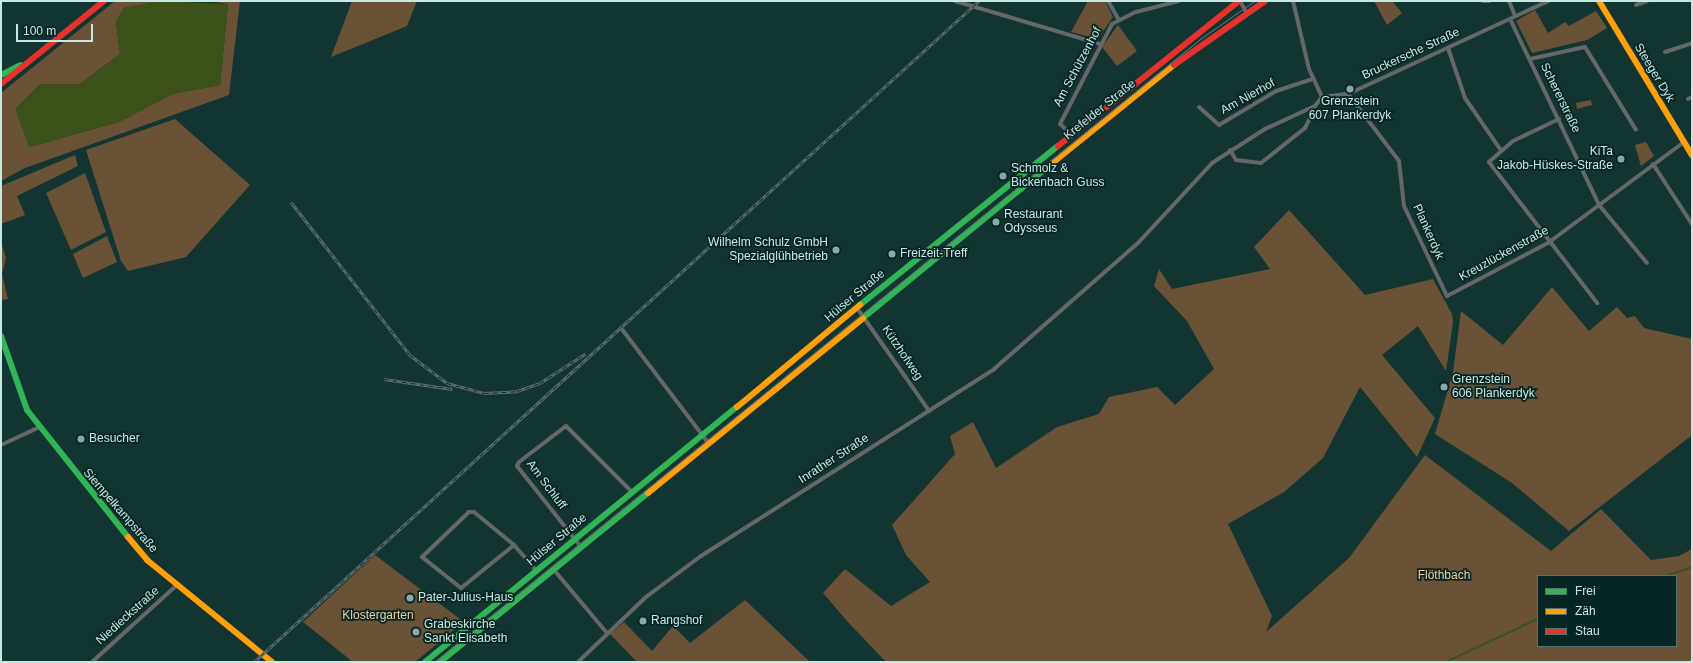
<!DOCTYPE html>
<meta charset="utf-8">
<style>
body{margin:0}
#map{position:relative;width:1693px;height:663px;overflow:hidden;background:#133532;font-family:Helvetica,sans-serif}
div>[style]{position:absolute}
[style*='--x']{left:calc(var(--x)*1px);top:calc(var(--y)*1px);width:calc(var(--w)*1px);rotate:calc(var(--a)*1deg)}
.green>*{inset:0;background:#6a5237}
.water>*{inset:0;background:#3d5219}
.stream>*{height:1.5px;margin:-0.75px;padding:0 0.75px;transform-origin:0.75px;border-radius:0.75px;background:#3d5219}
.street>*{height:4px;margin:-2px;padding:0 2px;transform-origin:2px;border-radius:2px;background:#666768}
.fast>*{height:6px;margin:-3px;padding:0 3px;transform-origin:3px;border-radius:3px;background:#30b455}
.slow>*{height:6px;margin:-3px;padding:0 3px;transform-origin:3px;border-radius:3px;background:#ff9f0a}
.jam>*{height:6px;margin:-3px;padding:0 3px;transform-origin:3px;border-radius:3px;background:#e5322d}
.tram>*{height:1px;margin:-0.5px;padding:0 0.5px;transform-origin:0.5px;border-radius:0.5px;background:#626e6e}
.rail>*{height:3px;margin-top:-1.5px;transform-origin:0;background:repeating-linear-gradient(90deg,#072623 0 4.5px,#626e6e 0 9px);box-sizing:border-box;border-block:1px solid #626e6e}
.dots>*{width:11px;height:11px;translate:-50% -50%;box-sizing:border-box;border:2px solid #072623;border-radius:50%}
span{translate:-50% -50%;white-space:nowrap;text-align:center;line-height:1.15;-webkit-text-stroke:3.5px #072623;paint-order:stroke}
.street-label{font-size:12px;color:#c7e9e4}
.poi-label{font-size:12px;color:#c7e9e4}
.right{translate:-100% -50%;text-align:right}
.left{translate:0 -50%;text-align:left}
.park-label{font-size:12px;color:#f7cca3}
.frame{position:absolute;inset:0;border:2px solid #c7e9e4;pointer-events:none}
.legend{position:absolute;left:1537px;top:575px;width:140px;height:72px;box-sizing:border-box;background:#072623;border:1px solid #547470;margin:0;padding:5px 7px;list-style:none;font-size:12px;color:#c7e9e4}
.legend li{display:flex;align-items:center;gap:8px;height:20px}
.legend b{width:20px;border:1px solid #547470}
.scale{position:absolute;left:16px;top:24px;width:77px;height:18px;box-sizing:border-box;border:2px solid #c7e9e4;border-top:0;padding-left:5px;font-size:12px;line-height:14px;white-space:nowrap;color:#c7e9e4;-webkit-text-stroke:3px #072623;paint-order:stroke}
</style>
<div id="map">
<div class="green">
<i style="clip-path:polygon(115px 1px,161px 1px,124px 8px,116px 22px,120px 54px,80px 84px,40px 84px,29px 147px,119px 122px,172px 94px,220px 85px,228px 4px,210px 1px,240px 1px,229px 95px,25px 168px,1px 181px,1px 93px)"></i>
<i style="clip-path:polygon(352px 1px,417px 1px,407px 26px,331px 57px)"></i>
<i style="clip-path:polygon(1088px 1px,1105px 1px,1113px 17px,1098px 39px,1071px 32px)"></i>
<i style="clip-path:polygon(1374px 1px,1392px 1px,1402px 13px,1387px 25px)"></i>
<i style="clip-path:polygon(1535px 10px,1548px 33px,1565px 22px,1569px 26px,1596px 11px,1607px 28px,1587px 40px,1532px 53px,1516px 21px)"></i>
<i style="clip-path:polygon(1118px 25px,1137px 51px,1117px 66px,1102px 47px)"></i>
<i style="clip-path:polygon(1591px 100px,1592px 105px,1577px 109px,1576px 103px)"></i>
<i style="clip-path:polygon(175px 119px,250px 185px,186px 257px,128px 271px,121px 261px,86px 150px)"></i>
<i style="clip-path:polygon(1646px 142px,1654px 156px,1641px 166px,1635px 145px)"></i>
<i style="clip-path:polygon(75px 155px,78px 166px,17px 196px,25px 215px,1px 224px,1px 186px)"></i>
<i style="clip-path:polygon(85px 173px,106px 232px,71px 250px,46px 193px)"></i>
<i style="clip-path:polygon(evenodd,1289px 210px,1365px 295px,1433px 279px,1452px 314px,1453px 322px,1446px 371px,1418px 326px,1382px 355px,1435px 418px,1417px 457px,1360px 387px,1323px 458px,1284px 492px,1228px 524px,1272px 616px,1266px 632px,1349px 558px,1425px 455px,1551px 551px,1601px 509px,1651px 560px,1679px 556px,1692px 549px,1692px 662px,886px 662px,847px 621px,823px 593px,845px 569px,891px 606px,930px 582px,906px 555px,892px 525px,955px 454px,950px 436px,973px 422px,996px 468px,1057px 427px,1099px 414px,1109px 397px,1157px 387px,1175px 405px,1214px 369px,1187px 321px,1154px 286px,1159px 269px,1172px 289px,1270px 269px,1254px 247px,1289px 210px,1538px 576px,1676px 576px,1676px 646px,1538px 646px,1538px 576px)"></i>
<i style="clip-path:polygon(107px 236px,117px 262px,83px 278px,73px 254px)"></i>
<i style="clip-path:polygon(1px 242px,6px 258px,2px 274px,8px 299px,1px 300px)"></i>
<i style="clip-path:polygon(1552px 287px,1589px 331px,1617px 307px,1627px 318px,1635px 316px,1644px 328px,1692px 339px,1692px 435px,1569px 531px,1512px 483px,1435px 434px,1453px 372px,1461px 311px,1503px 345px)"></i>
<i style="clip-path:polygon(375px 555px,464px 622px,415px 662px,353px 662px,303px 622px)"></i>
<i style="clip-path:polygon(745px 600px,810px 662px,637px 662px,610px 634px,624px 622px,652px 651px,673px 626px,690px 643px)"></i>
</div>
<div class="water">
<i style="clip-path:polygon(161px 1px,228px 4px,220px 85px,172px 94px,119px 122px,29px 147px,15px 109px,40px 84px,80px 84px,120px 54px,116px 22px,124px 8px)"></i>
</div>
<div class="stream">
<i style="--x:1666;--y:576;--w:28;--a:-19"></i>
<i style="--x:1446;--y:662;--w:102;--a:-25.1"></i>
</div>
<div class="street">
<i style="--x:955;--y:1;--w:151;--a:16.5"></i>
<i style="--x:1108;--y:1;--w:22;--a:60"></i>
<i style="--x:1240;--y:1;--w:13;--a:61"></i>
<i style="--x:1293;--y:1;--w:70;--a:76.8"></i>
<i style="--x:1309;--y:69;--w:31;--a:65"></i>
<i style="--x:1483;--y:1;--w:6;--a:0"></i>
<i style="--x:1509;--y:1;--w:16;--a:68"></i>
<i style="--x:1636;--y:5;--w:12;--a:-20"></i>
<i style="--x:1510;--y:19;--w:206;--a:64.4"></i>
<i style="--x:1599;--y:205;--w:75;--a:50.4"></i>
<i style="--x:1448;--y:48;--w:53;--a:71.2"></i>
<i style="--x:1465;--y:98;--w:62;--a:55.5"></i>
<i style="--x:1665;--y:52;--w:28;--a:-18"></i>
<i style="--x:1530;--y:59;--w:56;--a:-12.3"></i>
<i style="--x:1585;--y:47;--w:97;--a:58.4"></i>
<i style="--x:1348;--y:94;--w:84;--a:52.7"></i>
<i style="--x:1399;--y:161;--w:45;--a:83.7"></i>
<i style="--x:1404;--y:206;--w:100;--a:64.5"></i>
<i style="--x:1447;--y:296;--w:114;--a:-27.7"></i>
<i style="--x:1548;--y:243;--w:169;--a:-36.6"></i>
<i style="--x:1688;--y:99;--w:4;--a:-27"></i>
<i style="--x:1199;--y:107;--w:27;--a:42"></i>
<i style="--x:1219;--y:125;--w:66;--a:-30.8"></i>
<i style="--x:1276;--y:91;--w:39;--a:-18"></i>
<i style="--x:1559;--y:119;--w:51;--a:154.4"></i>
<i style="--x:1513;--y:141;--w:32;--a:139"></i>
<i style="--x:1489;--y:162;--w:178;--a:52.5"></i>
<i style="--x:1072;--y:135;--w:16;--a:-137"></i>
<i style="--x:1060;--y:124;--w:113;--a:-62.5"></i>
<i style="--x:1112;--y:24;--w:27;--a:-27"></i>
<i style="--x:1136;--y:12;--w:44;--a:-14.3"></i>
<i style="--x:1230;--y:150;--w:12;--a:59"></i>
<i style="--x:1236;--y:160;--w:25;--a:7"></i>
<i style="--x:1261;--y:163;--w:56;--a:-38.5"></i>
<i style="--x:1305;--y:128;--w:18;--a:-63"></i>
<i style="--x:1653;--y:164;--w:72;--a:57"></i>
<i style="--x:857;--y:308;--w:126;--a:55"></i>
<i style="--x:621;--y:328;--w:146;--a:52.8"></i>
<i style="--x:1;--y:445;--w:40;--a:-25"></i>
<i style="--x:514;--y:545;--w:68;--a:140.9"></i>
<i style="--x:461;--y:588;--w:50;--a:-141.5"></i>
<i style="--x:422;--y:557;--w:65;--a:-43.8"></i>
<i style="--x:469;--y:512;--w:5;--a:0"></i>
<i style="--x:474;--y:512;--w:52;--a:39.5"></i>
<i style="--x:514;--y:545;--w:35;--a:49"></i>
<i style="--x:581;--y:547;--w:103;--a:-128.3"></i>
<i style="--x:517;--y:466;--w:4;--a:-63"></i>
<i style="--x:519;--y:462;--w:59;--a:-37.5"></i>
<i style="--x:566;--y:426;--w:93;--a:45"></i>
<i style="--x:554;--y:570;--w:82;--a:49.9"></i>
<i style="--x:92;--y:662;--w:115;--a:-42.2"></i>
<i style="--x:578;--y:662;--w:94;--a:-43.7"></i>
<i style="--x:646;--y:597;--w:69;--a:-36.7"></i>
<i style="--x:701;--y:556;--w:348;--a:-32.5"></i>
<i style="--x:994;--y:369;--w:191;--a:-41.2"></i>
<i style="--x:1138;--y:243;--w:109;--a:-47.2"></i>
<i style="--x:1212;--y:163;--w:63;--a:-32.7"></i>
<i style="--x:1265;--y:129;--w:55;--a:-24.7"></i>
<i style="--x:1315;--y:106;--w:11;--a:-52"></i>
<i style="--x:1322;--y:97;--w:26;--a:-7"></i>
<i style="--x:1348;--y:94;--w:221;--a:-24.9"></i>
</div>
<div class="fast">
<i style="--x:1;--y:75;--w:22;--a:-27"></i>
<i style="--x:860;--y:305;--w:254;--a:-38.8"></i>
<i style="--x:863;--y:318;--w:235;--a:-39.3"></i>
<i style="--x:1;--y:336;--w:78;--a:70.6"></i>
<i style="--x:27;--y:410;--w:162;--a:51.5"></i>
<i style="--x:425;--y:662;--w:403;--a:-39.3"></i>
<i style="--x:440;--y:662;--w:268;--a:-39.1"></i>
</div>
<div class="slow">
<i style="--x:1599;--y:1;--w:180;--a:58.9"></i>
<i style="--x:1045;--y:169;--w:166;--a:-38.9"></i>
<i style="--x:737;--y:407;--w:160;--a:-39.7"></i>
<i style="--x:648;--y:493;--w:277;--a:-39.1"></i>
<i style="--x:128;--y:537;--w:30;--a:50"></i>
<i style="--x:147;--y:560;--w:161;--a:39.2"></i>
</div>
<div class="jam">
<i style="--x:1174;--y:65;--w:111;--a:-35.1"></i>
<i style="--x:1;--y:84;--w:132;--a:-38.9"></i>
<i style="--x:1058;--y:146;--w:232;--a:-38.7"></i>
</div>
<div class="tram">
<i style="--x:434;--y:662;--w:987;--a:-39.12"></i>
<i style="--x:1200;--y:39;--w:66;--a:-35.1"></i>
</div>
<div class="rail">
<i style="--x:291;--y:202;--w:194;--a:52.1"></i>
<i style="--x:410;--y:355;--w:46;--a:37.1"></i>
<i style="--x:447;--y:383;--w:38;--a:15"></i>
<i style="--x:484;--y:393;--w:33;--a:-3"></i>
<i style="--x:517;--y:391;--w:24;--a:-19"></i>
<i style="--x:540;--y:383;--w:54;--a:-32.8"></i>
<i style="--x:384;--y:379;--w:69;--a:8.4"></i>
<i style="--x:254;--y:662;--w:981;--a:-42.36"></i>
</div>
<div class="dots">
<i style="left:1350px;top:89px;background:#88aaa6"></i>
<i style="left:1621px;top:159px;background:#88aaa6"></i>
<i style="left:1003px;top:176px;background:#88aaa6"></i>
<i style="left:996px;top:222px;background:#88aaa6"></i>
<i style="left:836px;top:250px;background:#88aaa6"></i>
<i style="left:892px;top:254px;background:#88aaa6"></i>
<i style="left:1444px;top:387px;background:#88aaa6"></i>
<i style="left:81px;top:439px;background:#88aaa6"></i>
<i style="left:410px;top:598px;background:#88aaa6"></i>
<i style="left:643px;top:621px;background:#88aaa6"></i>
<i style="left:416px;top:632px;background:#88aaa6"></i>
</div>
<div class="street-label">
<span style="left:1411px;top:54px;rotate:-25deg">Bruckersche Straße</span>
<span style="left:1078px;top:67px;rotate:-62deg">Am Schützenhof</span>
<span style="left:1654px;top:73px;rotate:59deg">Steeger Dyk</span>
<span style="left:1248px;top:97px;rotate:-29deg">Am Nierhof</span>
<span style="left:1560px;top:98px;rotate:64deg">Schererstraße</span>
<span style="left:1100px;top:110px;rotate:-39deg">Krefelder Straße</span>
<span style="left:1428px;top:232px;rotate:66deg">Plankerdyk</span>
<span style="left:1504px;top:254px;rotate:-29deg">Kreuzlückenstraße</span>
<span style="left:855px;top:296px;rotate:-40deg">Hülser Straße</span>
<span style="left:902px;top:353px;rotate:56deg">Kützhofweg</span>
<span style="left:834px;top:459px;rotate:-33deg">Inrather Straße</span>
<span style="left:546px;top:485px;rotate:53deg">Am Schluff</span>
<span style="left:120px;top:511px;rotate:49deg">Siempelkampstraße</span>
<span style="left:557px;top:540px;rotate:-40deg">Hülser Straße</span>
<span style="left:128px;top:616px;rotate:-42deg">Niedieckstraße</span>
</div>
<div class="poi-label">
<span style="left:1350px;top:109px">Grenzstein<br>607 Plankerdyk</span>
<span class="right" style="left:1613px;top:159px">KiTa<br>Jakob-Hüskes-Straße</span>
<span class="left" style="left:1011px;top:176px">Schmolz &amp;<br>Bickenbach Guss</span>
<span class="left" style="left:1004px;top:222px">Restaurant<br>Odysseus</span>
<span class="right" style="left:828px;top:250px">Wilhelm Schulz GmbH<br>Spezialglühbetrieb</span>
<span class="left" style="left:900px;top:254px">Freizeit-Treff</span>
<span class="left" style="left:1452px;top:387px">Grenzstein<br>606 Plankerdyk</span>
<span class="left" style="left:89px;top:439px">Besucher</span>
<span class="left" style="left:418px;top:598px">Pater-Julius-Haus</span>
<span class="left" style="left:651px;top:621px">Rangshof</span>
<span class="left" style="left:424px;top:632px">Grabeskirche<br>Sankt Elisabeth</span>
</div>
<div class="park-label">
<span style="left:1444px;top:576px">Flöthbach</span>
<span style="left:378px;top:616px">Klostergarten</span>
</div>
<div class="frame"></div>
<ul class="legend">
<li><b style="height:5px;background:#30b455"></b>Frei</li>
<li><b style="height:5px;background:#ff9f0a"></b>Zäh</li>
<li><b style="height:5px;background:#e5322d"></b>Stau</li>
</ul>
<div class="scale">100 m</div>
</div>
